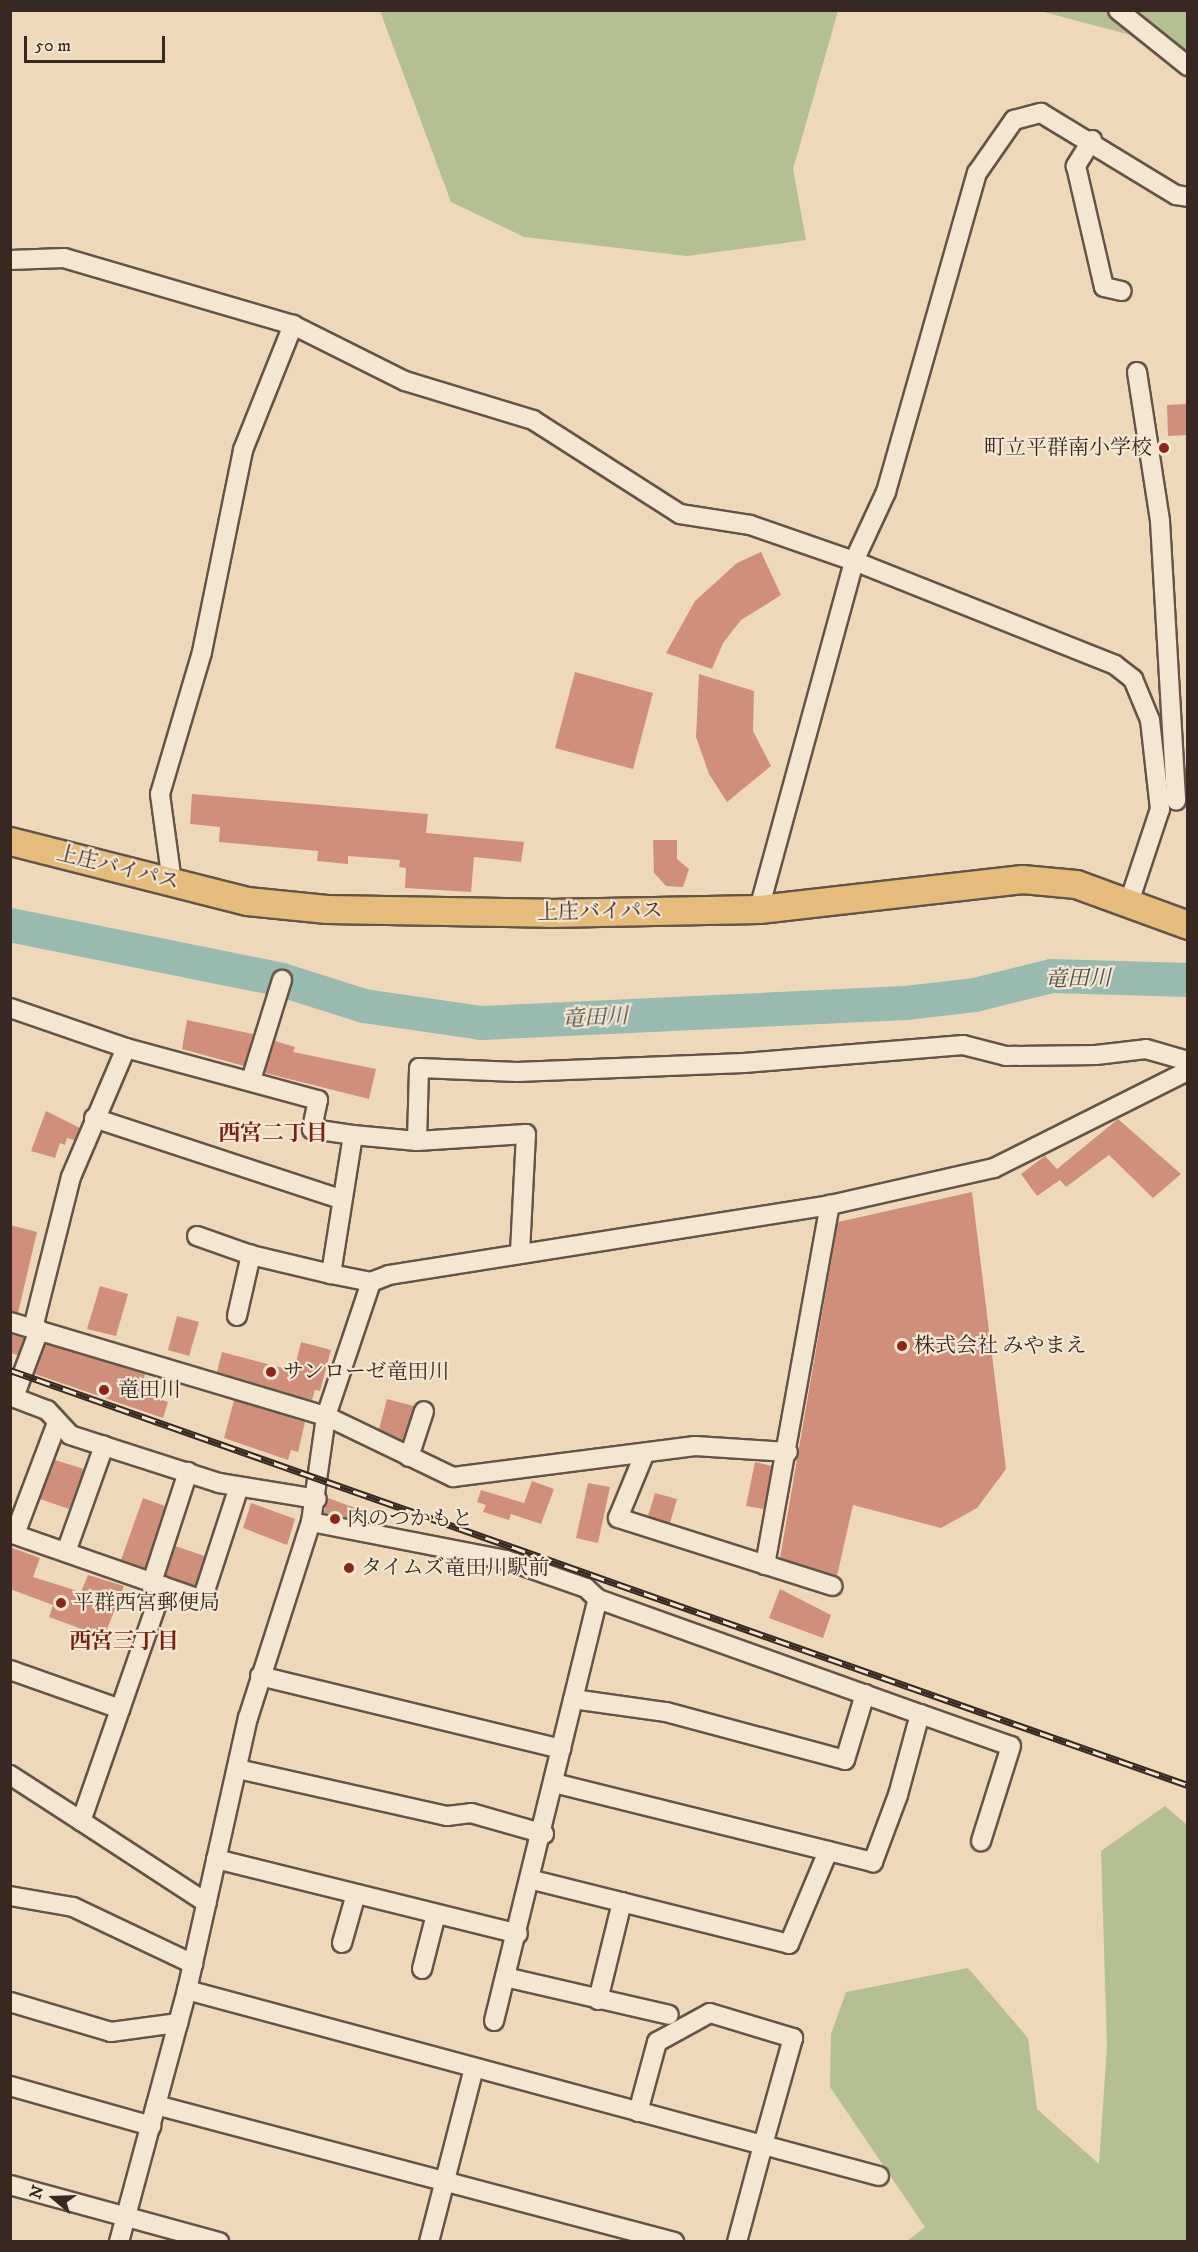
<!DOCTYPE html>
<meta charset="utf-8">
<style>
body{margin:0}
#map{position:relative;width:1198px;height:2252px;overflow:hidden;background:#edd9ba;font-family:"IM FELL DW Pica","Noto Serif JP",serif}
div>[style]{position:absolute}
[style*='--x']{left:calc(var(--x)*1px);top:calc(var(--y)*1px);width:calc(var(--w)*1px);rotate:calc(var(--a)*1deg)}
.green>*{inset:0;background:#b5c092}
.river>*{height:34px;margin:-17px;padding:0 17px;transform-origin:17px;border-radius:17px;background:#99baaf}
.building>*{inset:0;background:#cf8f7b}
.roads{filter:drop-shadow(2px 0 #645448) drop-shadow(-2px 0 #645448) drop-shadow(0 2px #645448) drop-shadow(0 -2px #645448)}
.minor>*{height:18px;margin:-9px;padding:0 9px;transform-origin:9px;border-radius:9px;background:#f3e6d2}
.highway>*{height:27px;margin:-13.5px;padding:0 13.5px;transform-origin:13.5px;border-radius:13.5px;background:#e6bc7d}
.rail>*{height:7px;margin-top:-3.5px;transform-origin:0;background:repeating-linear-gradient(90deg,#f3e6d2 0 14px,#372822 0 28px);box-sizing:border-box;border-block:2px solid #372822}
.dots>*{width:16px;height:16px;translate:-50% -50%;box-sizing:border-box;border:3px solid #f3e6d2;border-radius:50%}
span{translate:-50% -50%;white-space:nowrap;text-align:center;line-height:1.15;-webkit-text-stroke:4.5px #f3e6d2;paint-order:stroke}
.poi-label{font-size:21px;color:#372822}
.right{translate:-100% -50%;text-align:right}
.left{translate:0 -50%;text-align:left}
.street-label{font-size:21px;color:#372822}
.water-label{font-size:22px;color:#504c45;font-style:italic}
.neighbourhood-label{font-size:22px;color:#7a1f14;font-weight:700}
.frame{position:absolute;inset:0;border:12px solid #372822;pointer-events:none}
.north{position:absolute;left:24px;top:2168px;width:60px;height:60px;-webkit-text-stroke:4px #f3e6d2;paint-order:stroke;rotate:289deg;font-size:16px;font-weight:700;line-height:24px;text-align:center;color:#372822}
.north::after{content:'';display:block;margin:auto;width:21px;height:27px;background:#372822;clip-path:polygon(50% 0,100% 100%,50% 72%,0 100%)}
.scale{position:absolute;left:24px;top:36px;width:141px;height:27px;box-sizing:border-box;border:3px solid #372822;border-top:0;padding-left:8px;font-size:18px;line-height:21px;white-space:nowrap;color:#372822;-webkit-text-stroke:4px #f3e6d2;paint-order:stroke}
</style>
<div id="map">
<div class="green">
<i style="clip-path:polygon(380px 11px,838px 11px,793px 169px,806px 240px,687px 256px,524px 237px,451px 202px)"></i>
<i style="clip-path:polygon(1040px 11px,1187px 11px,1187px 50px)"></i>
<i style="clip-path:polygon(1165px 1806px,1187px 1825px,1187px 2241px,907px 2241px,925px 2227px,830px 2087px,831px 2034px,846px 1992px,968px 1968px,1028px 2038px,1037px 2109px,1099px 2164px,1107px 2046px,1101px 1851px)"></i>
</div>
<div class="river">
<i style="--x:10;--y:925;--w:278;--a:11.4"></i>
<i style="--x:282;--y:980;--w:86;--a:17.6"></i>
<i style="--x:364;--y:1006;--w:119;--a:8.2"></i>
<i style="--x:482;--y:1023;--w:424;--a:-2.7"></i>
<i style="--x:906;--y:1003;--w:69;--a:-6.6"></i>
<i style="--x:975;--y:995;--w:79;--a:-13.9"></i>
<i style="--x:1052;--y:976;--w:136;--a:1.7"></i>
</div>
<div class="building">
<i style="clip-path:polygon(1188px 404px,1188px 435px,1168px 436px,1167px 405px)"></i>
<i style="clip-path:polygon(761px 552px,781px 595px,741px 620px,723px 643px,712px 669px,666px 653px,695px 601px,737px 563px)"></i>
<i style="clip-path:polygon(575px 672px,653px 693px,633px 769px,555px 748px)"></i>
<i style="clip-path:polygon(699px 674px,754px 691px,753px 731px,771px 766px,727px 802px,709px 774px,696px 737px)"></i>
<i style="clip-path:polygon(192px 794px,428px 814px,426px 833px,524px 842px,521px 862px,474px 857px,471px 892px,405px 888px,406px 868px,399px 867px,400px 860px,348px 856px,348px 864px,317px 861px,318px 851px,219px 842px,220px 827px,190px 824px)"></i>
<i style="clip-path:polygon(653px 840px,677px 840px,677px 859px,689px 869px,683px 887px,666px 886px,654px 873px)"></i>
<i style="clip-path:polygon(187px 1020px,253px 1034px,244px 1066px,182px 1049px)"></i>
<i style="clip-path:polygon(275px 1041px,295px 1047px,293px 1052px,376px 1069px,369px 1099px,265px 1073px)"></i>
<i style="clip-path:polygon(46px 1111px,80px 1128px,74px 1140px,67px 1138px,65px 1145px,60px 1143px,55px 1158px,31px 1151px)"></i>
<i style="clip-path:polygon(1118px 1119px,1181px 1174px,1153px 1198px,1109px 1155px,1066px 1187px,1060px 1180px,1037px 1196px,1021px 1174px,1045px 1156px,1057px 1169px)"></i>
<i style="clip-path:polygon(972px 1192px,1006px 1469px,977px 1508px,941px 1528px,853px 1505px,837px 1576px,780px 1558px,838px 1222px)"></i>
<i style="clip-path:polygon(10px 1225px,37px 1232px,18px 1313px,10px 1311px)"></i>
<i style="clip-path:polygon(100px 1286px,128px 1294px,116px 1336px,87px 1329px)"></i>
<i style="clip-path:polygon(177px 1316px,199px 1322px,189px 1356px,168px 1350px)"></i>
<i style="clip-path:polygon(10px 1334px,24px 1338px,18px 1355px,10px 1353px)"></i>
<i style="clip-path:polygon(301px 1342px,331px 1350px,320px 1391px,315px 1390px,312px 1400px,217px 1372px,222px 1352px,294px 1371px)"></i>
<i style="clip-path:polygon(46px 1344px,145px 1374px,140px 1393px,168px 1402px,163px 1418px,35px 1374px)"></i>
<i style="clip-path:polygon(387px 1399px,414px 1406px,403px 1440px,379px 1429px)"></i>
<i style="clip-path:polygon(234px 1400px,305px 1422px,298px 1452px,291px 1450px,288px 1460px,224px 1438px)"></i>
<i style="clip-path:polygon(55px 1460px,84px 1469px,69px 1509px,40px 1499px)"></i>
<i style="clip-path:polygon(755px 1462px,772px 1466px,764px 1509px,746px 1506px)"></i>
<i style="clip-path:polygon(532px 1481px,554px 1489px,541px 1524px,511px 1514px,509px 1520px,483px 1512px,486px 1505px,477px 1502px,481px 1490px,524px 1503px)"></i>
<i style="clip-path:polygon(588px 1483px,610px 1487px,598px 1543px,576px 1538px)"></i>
<i style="clip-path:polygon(655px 1493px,677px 1499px,670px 1523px,648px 1516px)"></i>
<i style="clip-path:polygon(143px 1498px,165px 1506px,145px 1568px,121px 1560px)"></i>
<i style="clip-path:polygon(328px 1498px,358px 1509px,354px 1519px,324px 1513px)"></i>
<i style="clip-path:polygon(251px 1503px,295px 1519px,287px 1545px,243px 1528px)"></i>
<i style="clip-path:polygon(175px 1546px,205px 1556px,195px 1586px,166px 1575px)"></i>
<i style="clip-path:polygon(10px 1547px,40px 1558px,33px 1577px,81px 1592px,88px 1575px,124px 1586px,104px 1637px,49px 1617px,53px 1605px,10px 1589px)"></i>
<i style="clip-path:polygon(780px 1589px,831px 1615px,823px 1638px,769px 1618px)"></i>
</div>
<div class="roads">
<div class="minor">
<i style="--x:1118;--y:10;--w:90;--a:38.7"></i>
<i style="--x:1092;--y:140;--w:31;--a:122"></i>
<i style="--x:1076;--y:166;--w:124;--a:77"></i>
<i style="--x:1104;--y:287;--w:18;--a:13"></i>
<i style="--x:10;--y:260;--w:54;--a:-2.1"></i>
<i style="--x:64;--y:258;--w:239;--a:16.3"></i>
<i style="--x:293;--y:325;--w:125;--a:26.6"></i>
<i style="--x:405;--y:381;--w:134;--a:16.9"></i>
<i style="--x:533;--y:420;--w:174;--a:32.6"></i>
<i style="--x:680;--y:514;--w:71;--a:8.9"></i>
<i style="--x:750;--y:525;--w:110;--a:19.1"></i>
<i style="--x:854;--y:561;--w:281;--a:21.7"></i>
<i style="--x:1115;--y:665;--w:23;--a:38"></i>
<i style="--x:1133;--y:679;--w:44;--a:67.5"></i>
<i style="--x:1150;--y:720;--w:90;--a:83.6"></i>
<i style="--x:1160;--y:809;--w:98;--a:108.4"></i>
<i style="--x:1137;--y:372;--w:151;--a:81.2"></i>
<i style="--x:1160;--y:521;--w:280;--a:86.7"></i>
<i style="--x:172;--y:882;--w:89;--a:-97.8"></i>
<i style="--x:160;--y:794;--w:148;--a:-73.5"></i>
<i style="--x:202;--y:652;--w:206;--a:-78.5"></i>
<i style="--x:243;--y:450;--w:135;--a:-68.2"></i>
<i style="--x:759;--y:909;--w:361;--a:-74.7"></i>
<i style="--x:854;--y:561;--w:76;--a:-65.1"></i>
<i style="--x:886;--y:492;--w:332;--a:-74.1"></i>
<i style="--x:977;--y:173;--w:65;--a:-55.1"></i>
<i style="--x:1014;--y:120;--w:28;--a:-15"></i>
<i style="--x:1041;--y:113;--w:158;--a:31.3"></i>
<i style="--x:1176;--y:195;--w:12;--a:9"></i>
<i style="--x:10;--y:1008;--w:123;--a:19"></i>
<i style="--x:126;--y:1048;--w:199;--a:15.2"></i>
<i style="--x:318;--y:1100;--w:30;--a:102"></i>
<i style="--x:312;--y:1129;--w:41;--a:8.3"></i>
<i style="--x:353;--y:1135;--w:141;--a:99"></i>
<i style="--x:331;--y:1274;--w:41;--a:11.3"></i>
<i style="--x:251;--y:1080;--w:105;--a:-72.8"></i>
<i style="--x:94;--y:1118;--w:260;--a:18.2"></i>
<i style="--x:353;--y:1135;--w:64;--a:5.4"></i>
<i style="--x:417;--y:1141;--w:109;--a:-3.7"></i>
<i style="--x:526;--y:1134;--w:119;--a:92.9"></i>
<i style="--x:417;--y:1141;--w:73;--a:-88.4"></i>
<i style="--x:419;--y:1068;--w:98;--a:2.3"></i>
<i style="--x:517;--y:1072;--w:227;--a:-2.3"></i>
<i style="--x:744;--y:1063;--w:220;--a:-4.7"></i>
<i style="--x:963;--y:1045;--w:44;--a:14.3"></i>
<i style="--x:1006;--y:1056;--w:90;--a:-0.6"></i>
<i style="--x:1096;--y:1055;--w:50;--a:-6.8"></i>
<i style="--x:1146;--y:1049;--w:44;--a:15.9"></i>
<i style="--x:197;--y:1236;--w:57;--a:19.4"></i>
<i style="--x:251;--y:1255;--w:82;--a:13.4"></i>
<i style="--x:237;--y:1316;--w:63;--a:-77.1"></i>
<i style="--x:10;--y:1322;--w:330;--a:16.6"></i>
<i style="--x:326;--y:1416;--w:141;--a:25.7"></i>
<i style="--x:453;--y:1477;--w:244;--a:-7.3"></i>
<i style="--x:695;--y:1446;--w:93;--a:3.7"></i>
<i style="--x:33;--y:1328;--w:156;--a:-75.9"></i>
<i style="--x:71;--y:1177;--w:140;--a:-66.9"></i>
<i style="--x:10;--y:1396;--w:40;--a:21"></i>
<i style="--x:47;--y:1410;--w:34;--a:47"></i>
<i style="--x:70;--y:1435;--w:36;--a:18"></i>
<i style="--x:104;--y:1446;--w:121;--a:17.8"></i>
<i style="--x:219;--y:1483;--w:99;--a:9.3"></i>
<i style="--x:14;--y:1397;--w:72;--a:-69.5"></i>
<i style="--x:644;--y:1455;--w:68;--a:112.4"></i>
<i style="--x:618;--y:1518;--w:225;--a:17.6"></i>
<i style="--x:409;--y:1457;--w:48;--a:-71.9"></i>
<i style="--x:311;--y:1522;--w:199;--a:11"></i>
<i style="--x:506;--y:1560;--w:85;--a:19.3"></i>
<i style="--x:586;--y:1588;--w:16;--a:43"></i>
<i style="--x:598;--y:1599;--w:342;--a:19.7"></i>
<i style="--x:920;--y:1714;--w:84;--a:105.2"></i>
<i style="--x:898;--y:1795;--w:72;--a:110.5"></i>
<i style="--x:873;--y:1862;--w:329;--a:-166.1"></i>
<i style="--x:10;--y:1533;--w:203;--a:19.2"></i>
<i style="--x:202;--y:1600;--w:119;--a:-71.9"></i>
<i style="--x:15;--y:1534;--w:119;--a:-69.3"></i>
<i style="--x:66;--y:1552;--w:113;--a:-70.3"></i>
<i style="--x:765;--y:1565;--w:366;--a:-79.8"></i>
<i style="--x:152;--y:1582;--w:116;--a:-71.9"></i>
<i style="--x:163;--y:1586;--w:249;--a:109.2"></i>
<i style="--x:81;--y:1821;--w:150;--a:33.1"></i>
<i style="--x:10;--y:1670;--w:117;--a:19.5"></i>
<i style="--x:260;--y:1676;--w:310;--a:13.6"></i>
<i style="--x:573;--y:1699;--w:94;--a:8"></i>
<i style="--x:666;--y:1712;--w:185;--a:15"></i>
<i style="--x:845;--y:1760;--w:69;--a:-73.1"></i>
<i style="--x:920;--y:1714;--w:96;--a:19.4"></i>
<i style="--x:1011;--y:1746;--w:100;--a:107.5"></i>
<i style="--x:238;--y:1769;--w:214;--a:12.7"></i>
<i style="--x:447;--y:1816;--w:24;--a:-7"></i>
<i style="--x:471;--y:1813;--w:76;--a:16"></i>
<i style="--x:10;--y:1775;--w:85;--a:32.9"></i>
<i style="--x:216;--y:1859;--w:311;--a:13.9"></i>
<i style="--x:533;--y:1880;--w:264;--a:14"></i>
<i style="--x:789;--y:1944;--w:101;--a:-67.2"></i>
<i style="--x:10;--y:1896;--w:64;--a:9.9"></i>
<i style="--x:73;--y:1907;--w:133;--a:25.4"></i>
<i style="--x:342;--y:1943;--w:51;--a:-74.1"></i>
<i style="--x:422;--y:1969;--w:57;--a:-75.7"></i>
<i style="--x:505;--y:1977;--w:168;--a:13"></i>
<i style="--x:187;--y:1990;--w:596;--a:15.06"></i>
<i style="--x:763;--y:2145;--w:100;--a:105"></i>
<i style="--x:598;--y:2000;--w:101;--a:-76.2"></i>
<i style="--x:10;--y:2002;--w:105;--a:16.5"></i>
<i style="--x:111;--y:2032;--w:68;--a:-7.7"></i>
<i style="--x:494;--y:2021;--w:435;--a:-76.2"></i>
<i style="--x:10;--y:2086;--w:147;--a:15.8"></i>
<i style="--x:156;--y:2105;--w:536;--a:14.81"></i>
<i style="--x:638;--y:2112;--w:73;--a:-74.8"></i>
<i style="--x:657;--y:2042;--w:60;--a:-28.7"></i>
<i style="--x:710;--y:2013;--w:87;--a:16.8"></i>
<i style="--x:793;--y:2038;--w:111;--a:105.7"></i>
<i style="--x:763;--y:2145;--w:120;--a:15"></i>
<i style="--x:10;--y:2185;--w:217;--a:15.3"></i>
<i style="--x:119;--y:2242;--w:261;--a:-74.9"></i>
<i style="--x:187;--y:1990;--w:279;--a:-77.4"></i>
<i style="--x:248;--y:1718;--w:206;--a:-72.2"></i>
<i style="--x:311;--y:1522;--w:107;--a:-81.9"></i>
<i style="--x:326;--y:1416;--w:141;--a:-71.4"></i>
<i style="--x:371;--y:1282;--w:19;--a:-21"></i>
<i style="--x:389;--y:1275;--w:447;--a:-9"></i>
<i style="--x:830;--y:1205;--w:168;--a:-12.7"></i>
<i style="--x:994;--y:1168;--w:217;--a:-26.6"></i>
<i style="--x:429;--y:2242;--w:180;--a:-75.5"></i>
</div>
<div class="highway">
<i style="--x:10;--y:841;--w:244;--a:14.2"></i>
<i style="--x:247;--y:901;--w:80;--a:5.7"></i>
<i style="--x:327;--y:909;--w:221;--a:1"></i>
<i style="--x:548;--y:913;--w:211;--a:-1.1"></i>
<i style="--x:759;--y:909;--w:265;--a:-6.5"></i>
<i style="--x:1022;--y:879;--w:54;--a:5.3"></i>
<i style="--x:1076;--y:884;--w:119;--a:20.1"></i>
</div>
</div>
<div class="rail">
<i style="--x:10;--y:1370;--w:1249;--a:19.41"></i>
</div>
<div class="dots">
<i style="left:1164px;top:448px;background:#8f2418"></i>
<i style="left:902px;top:1346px;background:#8f2418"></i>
<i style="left:271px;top:1372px;background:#8f2418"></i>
<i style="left:104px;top:1390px;background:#8f2418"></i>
<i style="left:335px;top:1519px;background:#8f2418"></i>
<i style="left:349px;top:1568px;background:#8f2418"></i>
<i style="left:61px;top:1603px;background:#8f2418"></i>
</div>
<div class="poi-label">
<span class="right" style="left:1152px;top:448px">町立平群南小学校</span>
<span class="left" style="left:914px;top:1346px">株式会社 みやまえ</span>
<span class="left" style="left:283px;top:1372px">サンローゼ竜田川</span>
<span class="left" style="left:118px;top:1390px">竜田川</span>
<span class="left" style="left:347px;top:1519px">肉のつかもと</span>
<span class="left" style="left:361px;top:1568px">タイムズ竜田川駅前</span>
<span class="left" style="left:73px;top:1603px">平群西宮郵便局</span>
</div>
<div class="street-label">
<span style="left:118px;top:868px;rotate:14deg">上庄バイパス</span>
<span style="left:600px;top:912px;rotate:-1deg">上庄バイパス</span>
</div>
<div class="water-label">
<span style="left:1078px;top:979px;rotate:-1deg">竜田川</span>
<span style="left:595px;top:1018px;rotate:-3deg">竜田川</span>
</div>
<div class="neighbourhood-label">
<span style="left:273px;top:1134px">西宮二丁目</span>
<span style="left:124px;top:1642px">西宮三丁目</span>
</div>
<div class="frame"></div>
<div class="north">N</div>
<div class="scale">50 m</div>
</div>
